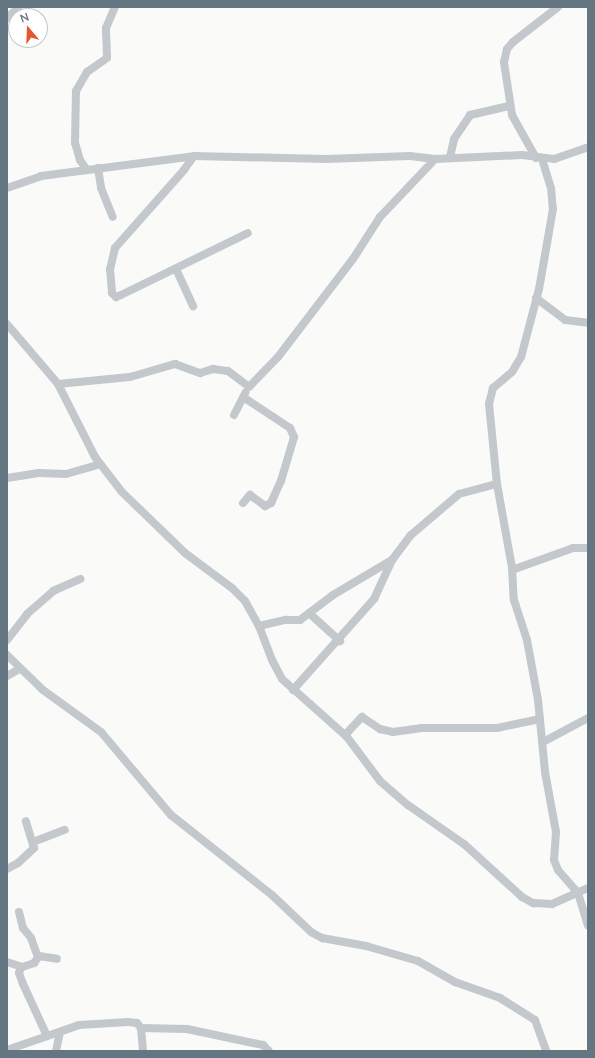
<!DOCTYPE html>
<style>
body{margin:0}
#map{position:relative;width:595px;height:1058px;overflow:hidden;background:#fafaf8;font-family:Lato,sans-serif}
div>[style]{position:absolute}
[style*='--x']{left:calc(var(--x)*1px);top:calc(var(--y)*1px);width:calc(var(--w)*1px);rotate:calc(var(--a)*1deg)}
.street>*{height:8px;margin:-4px;padding:0 4px;transform-origin:4px;border-radius:4px;background:#c3c8cc}
span{translate:-50% -50%;white-space:nowrap;text-align:center;line-height:1.15;-webkit-text-stroke:4px #fff;paint-order:stroke}
.frame{position:absolute;inset:0;border:8px solid #657683;pointer-events:none}
.north{position:absolute;left:8px;top:8px;width:40px;height:40px;box-sizing:border-box;background:#fff;border:1px solid #c1c8cd;border-radius:50%;rotate:341deg;font-size:11px;font-weight:700;line-height:16px;text-align:center;color:#657683}
.north::after{content:'';display:block;margin:auto;width:14px;height:18px;background:#e4572e;clip-path:polygon(50% 0,100% 100%,50% 72%,0 100%)}
</style>
<div id="map">
<div class="street">
<i style="--x:7;--y:18;--w:16;--a:-43"></i>
<i style="--x:194;--y:156;--w:17;--a:126"></i>
<i style="--x:184;--y:170;--w:104;--a:131.5"></i>
<i style="--x:115;--y:248;--w:22;--a:103"></i>
<i style="--x:110;--y:269;--w:24;--a:85"></i>
<i style="--x:112;--y:293;--w:6;--a:45"></i>
<i style="--x:116;--y:297;--w:5;--a:-22"></i>
<i style="--x:121;--y:295;--w:141;--a:-26"></i>
<i style="--x:450;--y:157;--w:18;--a:-77"></i>
<i style="--x:454;--y:139;--w:29;--a:-56"></i>
<i style="--x:470;--y:115;--w:40;--a:-13"></i>
<i style="--x:536;--y:158;--w:49;--a:-119.2"></i>
<i style="--x:512;--y:115;--w:54;--a:-98.6"></i>
<i style="--x:504;--y:62;--w:13;--a:-77"></i>
<i style="--x:507;--y:49;--w:9;--a:-49"></i>
<i style="--x:513;--y:42;--w:57;--a:-37.9"></i>
<i style="--x:542;--y:159;--w:30;--a:73"></i>
<i style="--x:551;--y:188;--w:21;--a:85"></i>
<i style="--x:553;--y:209;--w:81;--a:99.9"></i>
<i style="--x:539;--y:289;--w:70;--a:104.8"></i>
<i style="--x:521;--y:357;--w:17;--a:121"></i>
<i style="--x:512;--y:372;--w:25;--a:140"></i>
<i style="--x:493;--y:388;--w:16;--a:104"></i>
<i style="--x:489;--y:404;--w:80;--a:84.3"></i>
<i style="--x:497;--y:484;--w:84;--a:79.8"></i>
<i style="--x:512;--y:567;--w:33;--a:87"></i>
<i style="--x:514;--y:600;--w:42;--a:72"></i>
<i style="--x:527;--y:640;--w:61;--a:79.6"></i>
<i style="--x:538;--y:700;--w:72;--a:84.4"></i>
<i style="--x:545;--y:772;--w:61;--a:79.6"></i>
<i style="--x:556;--y:832;--w:28;--a:94"></i>
<i style="--x:554;--y:860;--w:11;--a:68"></i>
<i style="--x:558;--y:870;--w:30;--a:49"></i>
<i style="--x:578;--y:893;--w:34;--a:73"></i>
<i style="--x:98;--y:168;--w:20;--a:81"></i>
<i style="--x:101;--y:188;--w:31;--a:68"></i>
<i style="--x:87;--y:170;--w:12;--a:-125"></i>
<i style="--x:80;--y:160;--w:18;--a:-106"></i>
<i style="--x:75;--y:143;--w:52;--a:-88.9"></i>
<i style="--x:76;--y:91;--w:22;--a:-60"></i>
<i style="--x:87;--y:72;--w:24;--a:-35"></i>
<i style="--x:107;--y:58;--w:30;--a:-92"></i>
<i style="--x:106;--y:28;--w:23;--a:-67"></i>
<i style="--x:7;--y:188;--w:36;--a:-19"></i>
<i style="--x:41;--y:176;--w:154;--a:-7.4"></i>
<i style="--x:194;--y:156;--w:132;--a:1.3"></i>
<i style="--x:326;--y:159;--w:84;--a:-2"></i>
<i style="--x:410;--y:156;--w:25;--a:7"></i>
<i style="--x:176;--y:269;--w:41;--a:65.3"></i>
<i style="--x:536;--y:298;--w:36;--a:37"></i>
<i style="--x:565;--y:320;--w:23;--a:7"></i>
<i style="--x:7;--y:324;--w:79;--a:49.6"></i>
<i style="--x:58;--y:384;--w:82;--a:63.1"></i>
<i style="--x:95;--y:457;--w:44;--a:52.4"></i>
<i style="--x:122;--y:492;--w:88;--a:44.1"></i>
<i style="--x:185;--y:553;--w:59;--a:36.7"></i>
<i style="--x:232;--y:588;--w:18;--a:45"></i>
<i style="--x:245;--y:601;--w:29;--a:61"></i>
<i style="--x:259;--y:626;--w:36;--a:69"></i>
<i style="--x:272;--y:660;--w:21;--a:62"></i>
<i style="--x:282;--y:679;--w:87;--a:41.7"></i>
<i style="--x:347;--y:737;--w:55;--a:53.1"></i>
<i style="--x:380;--y:781;--w:37;--a:41"></i>
<i style="--x:408;--y:805;--w:68;--a:34.9"></i>
<i style="--x:464;--y:844;--w:79;--a:42.4"></i>
<i style="--x:522;--y:897;--w:13;--a:29"></i>
<i style="--x:533;--y:903;--w:19;--a:3"></i>
<i style="--x:552;--y:904;--w:39;--a:-24"></i>
<i style="--x:58;--y:384;--w:72;--a:-5.6"></i>
<i style="--x:130;--y:377;--w:47;--a:-16.1"></i>
<i style="--x:175;--y:364;--w:27;--a:20"></i>
<i style="--x:200;--y:373;--w:14;--a:-17"></i>
<i style="--x:213;--y:369;--w:15;--a:8"></i>
<i style="--x:228;--y:371;--w:26;--a:37"></i>
<i style="--x:249;--y:387;--w:42;--a:-46"></i>
<i style="--x:278;--y:357;--w:123;--a:-52.6"></i>
<i style="--x:353;--y:259;--w:50;--a:-57.3"></i>
<i style="--x:380;--y:217;--w:80;--a:-46.5"></i>
<i style="--x:435;--y:159;--w:87;--a:-2.6"></i>
<i style="--x:522;--y:155;--w:32;--a:7"></i>
<i style="--x:554;--y:159;--w:36;--a:-19"></i>
<i style="--x:234;--y:415;--w:25;--a:-63"></i>
<i style="--x:7;--y:478;--w:32;--a:-9"></i>
<i style="--x:39;--y:473;--w:27;--a:2"></i>
<i style="--x:66;--y:474;--w:35;--a:-16"></i>
<i style="--x:243;--y:503;--w:11;--a:-49"></i>
<i style="--x:250;--y:495;--w:19;--a:36"></i>
<i style="--x:265;--y:506;--w:7;--a:-27"></i>
<i style="--x:271;--y:503;--w:24;--a:-66"></i>
<i style="--x:281;--y:481;--w:46;--a:-73.5"></i>
<i style="--x:294;--y:437;--w:10;--a:-114"></i>
<i style="--x:290;--y:428;--w:56;--a:-146.6"></i>
<i style="--x:512;--y:570;--w:65;--a:-19.8"></i>
<i style="--x:573;--y:548;--w:15;--a:0"></i>
<i style="--x:309;--y:613;--w:42;--a:42.1"></i>
<i style="--x:259;--y:626;--w:28;--a:-13"></i>
<i style="--x:286;--y:620;--w:14;--a:0"></i>
<i style="--x:300;--y:620;--w:41;--a:-37.1"></i>
<i style="--x:333;--y:595;--w:69;--a:-30.7"></i>
<i style="--x:7;--y:640;--w:33;--a:-52"></i>
<i style="--x:27;--y:614;--w:35;--a:-41"></i>
<i style="--x:53;--y:591;--w:30;--a:-24"></i>
<i style="--x:7;--y:655;--w:50;--a:44.2"></i>
<i style="--x:43;--y:690;--w:72;--a:35.9"></i>
<i style="--x:101;--y:732;--w:109;--a:49.9"></i>
<i style="--x:171;--y:815;--w:129;--a:38.4"></i>
<i style="--x:272;--y:895;--w:54;--a:43.5"></i>
<i style="--x:311;--y:932;--w:13;--a:29"></i>
<i style="--x:322;--y:938;--w:45;--a:10.3"></i>
<i style="--x:366;--y:946;--w:54;--a:16.1"></i>
<i style="--x:418;--y:961;--w:43;--a:29.6"></i>
<i style="--x:455;--y:982;--w:48;--a:19.6"></i>
<i style="--x:500;--y:998;--w:41;--a:32.2"></i>
<i style="--x:535;--y:1020;--w:33;--a:70"></i>
<i style="--x:7;--y:676;--w:14;--a:-30"></i>
<i style="--x:293;--y:690;--w:122;--a:-48.3"></i>
<i style="--x:374;--y:599;--w:43;--a:-65.2"></i>
<i style="--x:392;--y:560;--w:31;--a:-53"></i>
<i style="--x:411;--y:535;--w:63;--a:-40.5"></i>
<i style="--x:459;--y:494;--w:39;--a:-15"></i>
<i style="--x:345;--y:735;--w:25;--a:-47"></i>
<i style="--x:362;--y:717;--w:22;--a:34"></i>
<i style="--x:380;--y:729;--w:13;--a:13"></i>
<i style="--x:393;--y:732;--w:29;--a:-8"></i>
<i style="--x:422;--y:728;--w:75;--a:0"></i>
<i style="--x:497;--y:728;--w:44;--a:-11.8"></i>
<i style="--x:543;--y:742;--w:51;--a:-28.1"></i>
<i style="--x:33;--y:842;--w:34;--a:-21"></i>
<i style="--x:7;--y:869;--w:13;--a:-29"></i>
<i style="--x:18;--y:863;--w:22;--a:-43"></i>
<i style="--x:34;--y:848;--w:28;--a:-107"></i>
<i style="--x:19;--y:912;--w:16;--a:76"></i>
<i style="--x:23;--y:928;--w:13;--a:51"></i>
<i style="--x:31;--y:938;--w:20;--a:70"></i>
<i style="--x:7;--y:962;--w:16;--a:18"></i>
<i style="--x:22;--y:967;--w:13;--a:-18"></i>
<i style="--x:34;--y:963;--w:9;--a:-54"></i>
<i style="--x:39;--y:956;--w:18;--a:9"></i>
<i style="--x:21;--y:967;--w:6;--a:108"></i>
<i style="--x:19;--y:973;--w:12;--a:70"></i>
<i style="--x:23;--y:984;--w:57;--a:65.2"></i>
<i style="--x:141;--y:1028;--w:46;--a:1.2"></i>
<i style="--x:187;--y:1029;--w:78;--a:11.9"></i>
<i style="--x:263;--y:1045;--w:8;--a:45"></i>
<i style="--x:7;--y:1050;--w:76;--a:-19.1"></i>
<i style="--x:79;--y:1025;--w:49;--a:-3.5"></i>
<i style="--x:128;--y:1022;--w:9;--a:6"></i>
<i style="--x:137;--y:1023;--w:6;--a:51"></i>
<i style="--x:141;--y:1028;--w:23;--a:85"></i>
<i style="--x:56;--y:1051;--w:19;--a:-78"></i>
</div>
<div class="frame"></div>
<div class="north">N</div>
</div>
